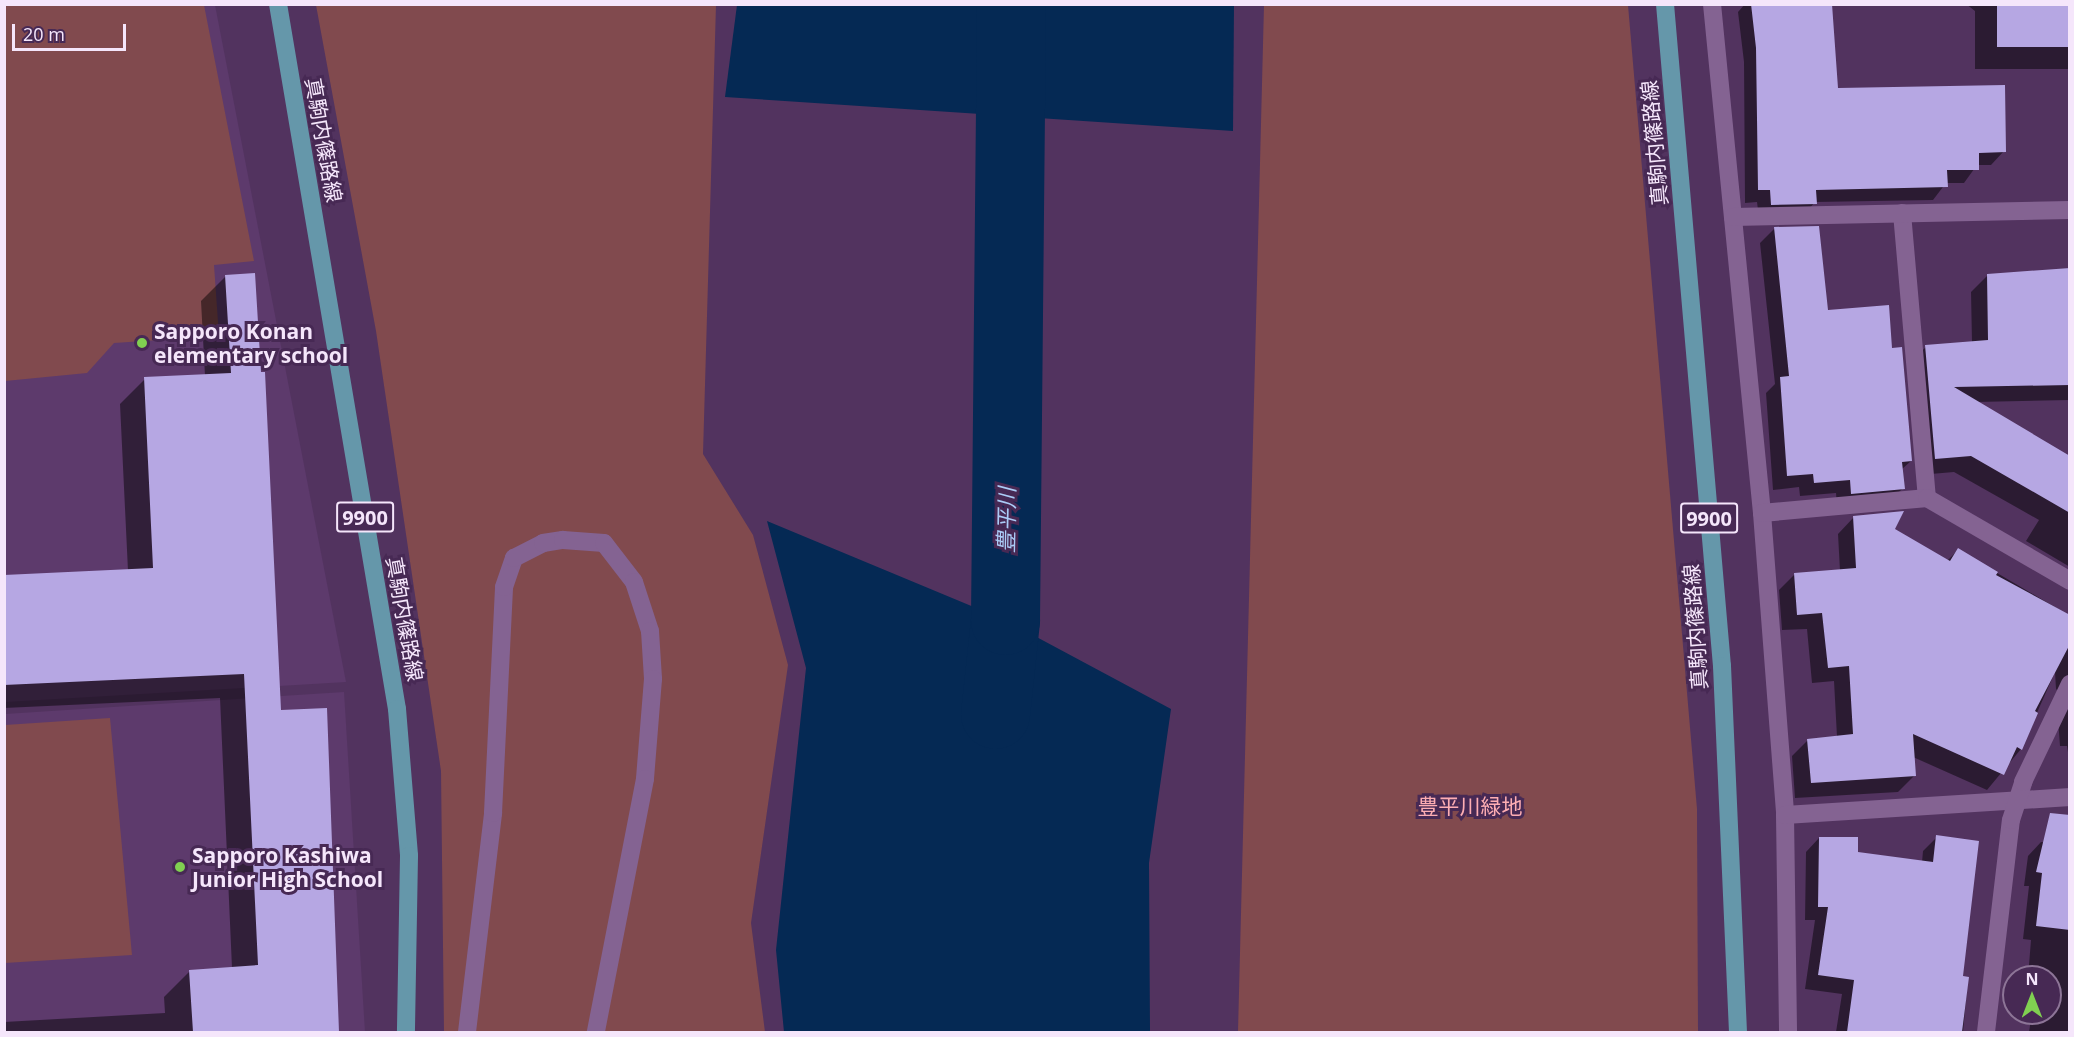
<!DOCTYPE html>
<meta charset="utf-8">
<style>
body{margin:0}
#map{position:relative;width:2074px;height:1037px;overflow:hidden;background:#52335f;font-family:"Open Sans","Noto Sans JP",sans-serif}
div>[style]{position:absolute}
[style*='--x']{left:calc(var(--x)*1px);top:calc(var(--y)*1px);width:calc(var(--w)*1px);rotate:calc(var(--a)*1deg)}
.built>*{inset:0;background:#5d3a6c}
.green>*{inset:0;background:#814a4e}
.water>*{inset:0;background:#052954}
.shadow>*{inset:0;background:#0007}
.river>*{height:69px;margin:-34.5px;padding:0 34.5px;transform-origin:34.5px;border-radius:34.5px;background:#052954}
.building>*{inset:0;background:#b6a7e3}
.lane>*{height:18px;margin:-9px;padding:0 9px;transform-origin:9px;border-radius:9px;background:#846392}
.street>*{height:18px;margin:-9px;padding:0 9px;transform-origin:9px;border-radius:9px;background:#846392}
.primary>*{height:18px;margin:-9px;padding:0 9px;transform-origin:9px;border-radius:9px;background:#6597aa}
.dots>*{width:16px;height:16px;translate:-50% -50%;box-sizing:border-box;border:3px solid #472954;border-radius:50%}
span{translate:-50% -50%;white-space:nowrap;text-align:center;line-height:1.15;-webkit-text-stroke:6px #472954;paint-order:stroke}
.shield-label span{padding:2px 4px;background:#472954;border:2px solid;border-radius:4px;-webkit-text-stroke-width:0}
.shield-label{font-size:20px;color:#f5e6fb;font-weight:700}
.street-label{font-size:21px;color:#f5e6fb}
.poi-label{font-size:21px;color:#f5e6fb;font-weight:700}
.left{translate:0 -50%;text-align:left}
.park-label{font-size:21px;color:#feaeb3}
.water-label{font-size:22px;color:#abccf7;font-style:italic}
.frame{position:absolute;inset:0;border:6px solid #f5e6fb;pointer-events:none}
.north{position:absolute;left:2002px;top:965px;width:60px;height:60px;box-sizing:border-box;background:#472954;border:2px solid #8d7597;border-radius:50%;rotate:0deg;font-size:16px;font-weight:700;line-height:24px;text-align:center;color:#f5e6fb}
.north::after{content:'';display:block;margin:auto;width:21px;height:27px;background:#80d051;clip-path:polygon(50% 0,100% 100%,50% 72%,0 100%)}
.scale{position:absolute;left:12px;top:24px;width:114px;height:27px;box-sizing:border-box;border:3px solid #f5e6fb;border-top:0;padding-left:8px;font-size:18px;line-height:21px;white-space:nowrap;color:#f5e6fb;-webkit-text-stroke:4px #472954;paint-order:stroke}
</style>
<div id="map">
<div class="built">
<i style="clip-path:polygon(5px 5px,215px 5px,346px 682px,5px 702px)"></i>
<i style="clip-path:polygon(344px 692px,365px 1032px,5px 1032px,5px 714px)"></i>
</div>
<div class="green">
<i style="clip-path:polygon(5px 4px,204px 5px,254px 261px,214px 265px,219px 336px,114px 343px,87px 373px,5px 381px)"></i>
<i style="clip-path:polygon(316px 5px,716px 5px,703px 454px,753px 535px,788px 665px,751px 923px,765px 1032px,444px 1032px,441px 771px,376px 331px)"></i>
<i style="clip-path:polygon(1264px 5px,1628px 5px,1697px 809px,1698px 1032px,1238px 1032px)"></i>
<i style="clip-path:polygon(110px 718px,132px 955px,5px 963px,5px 725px)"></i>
</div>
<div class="water">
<i style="clip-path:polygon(737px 5px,1234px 5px,1233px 131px,725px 97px)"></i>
<i style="clip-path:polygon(767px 521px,1005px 620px,1171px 709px,1149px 863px,1150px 1032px,784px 1032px,776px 950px,806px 668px)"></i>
</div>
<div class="shadow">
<i style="clip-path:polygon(1745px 4px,1831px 4px,1837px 89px,2004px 151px,1991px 165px,1977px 165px,1964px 183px,1946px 183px,1933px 200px,1815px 202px,1802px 217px,1759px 218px,1757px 202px,1745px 203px,1744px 62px,1738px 12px)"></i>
<i style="clip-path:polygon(1966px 4px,2070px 4px,2070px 69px,1975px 69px,1975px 11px)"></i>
<i style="clip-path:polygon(1774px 229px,1827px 312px,1891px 349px,1911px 461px,1901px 470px,1903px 488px,1889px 502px,1837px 507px,1836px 493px,1800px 496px,1799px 487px,1773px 490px,1766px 393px,1775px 384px,1760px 243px)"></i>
<i style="clip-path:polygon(2070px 271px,2070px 400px,1976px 402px,2070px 457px,2070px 567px,2026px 541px,2039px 520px,1954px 472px,1919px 475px,1909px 363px,1926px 347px,1972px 343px,1971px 292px,1987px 276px)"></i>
<i style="clip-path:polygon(226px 276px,280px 712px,326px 709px,338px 1032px,4px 1032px,4px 1022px,165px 1013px,164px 997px,189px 972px,232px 968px,220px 698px,4px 708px,4px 577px,128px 571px,120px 404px,145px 379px,205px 376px,201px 301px)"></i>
<i style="clip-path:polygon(1854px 517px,1893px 529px,1947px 561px,1958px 550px,2070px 616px,2070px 765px,2067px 746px,2060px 746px,2058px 719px,2066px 699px,2056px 689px,2055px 672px,2021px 749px,1987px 790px,1913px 757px,1914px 776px,1898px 792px,1795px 798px,1792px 756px,1808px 740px,1837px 737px,1834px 681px,1812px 683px,1807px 629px,1782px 630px,1779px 590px,1795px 574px,1840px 571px,1838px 534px)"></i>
<i style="clip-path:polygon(1937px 837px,1962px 978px,1968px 978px,1963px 1032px,1836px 1032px,1842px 994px,1805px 989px,1815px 920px,1805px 920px,1806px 852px,1819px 838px,1857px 854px,1922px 862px,1923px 851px)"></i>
<i style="clip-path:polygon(2041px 842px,2070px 846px,2070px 1032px,2029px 1032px,2032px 1013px,2050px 1013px,2050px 977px,2028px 977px,2031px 940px,2023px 939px,2029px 886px,2024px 886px,2028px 856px)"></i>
</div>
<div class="river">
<i style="--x:995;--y:714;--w:95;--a:-83.9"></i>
<i style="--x:1005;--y:620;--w:616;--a:-89.44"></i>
</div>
<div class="building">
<i style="clip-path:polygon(1751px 4px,1832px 4px,1838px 88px,2005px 85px,2006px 152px,1979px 153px,1979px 170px,1947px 170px,1948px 187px,1816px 190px,1817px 204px,1771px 205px,1770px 190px,1758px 190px,1756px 48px)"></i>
<i style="clip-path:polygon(1997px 4px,2070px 4px,2070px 47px,1997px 47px)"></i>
<i style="clip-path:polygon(1819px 226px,1828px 310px,1889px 305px,1892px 348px,1902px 347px,1912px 461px,1902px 462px,1905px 489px,1851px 494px,1850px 480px,1814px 483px,1813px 474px,1787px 476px,1780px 377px,1789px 376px,1774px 227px)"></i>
<i style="clip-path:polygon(2070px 268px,2070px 385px,1954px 387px,2070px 456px,2070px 513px,1971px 456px,1935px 459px,1925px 345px,1988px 340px,1987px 274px)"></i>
<i style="clip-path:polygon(255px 273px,261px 372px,265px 372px,281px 710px,327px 708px,339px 1032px,193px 1032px,189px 970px,258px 965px,244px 674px,4px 685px,4px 575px,153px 568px,144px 377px,231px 373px,225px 275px)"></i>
<i style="clip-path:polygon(1904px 511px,1895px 529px,1950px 561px,1958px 548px,1998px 572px,1996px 575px,2070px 615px,2070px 644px,2035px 711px,2038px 713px,2022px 750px,2017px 747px,2004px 775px,1913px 734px,1916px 776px,1811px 783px,1807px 739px,1853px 734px,1849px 666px,1828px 668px,1822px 613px,1797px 615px,1794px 573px,1856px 568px,1853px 516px)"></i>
<i style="clip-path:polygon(2050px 813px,2070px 815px,2070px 930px,2036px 926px,2042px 873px,2036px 872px)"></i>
<i style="clip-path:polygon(1936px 835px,1979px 841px,1963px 976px,1969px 977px,1962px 1032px,1847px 1032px,1854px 980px,1818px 975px,1828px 907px,1818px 907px,1819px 837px,1858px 837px,1858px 852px,1933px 862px)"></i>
</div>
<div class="lane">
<i style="--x:467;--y:1032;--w:221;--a:-83.2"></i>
<i style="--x:493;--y:813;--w:226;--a:-87.2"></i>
<i style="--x:504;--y:587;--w:31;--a:-71"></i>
<i style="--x:514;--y:558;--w:33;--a:-27"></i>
<i style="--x:543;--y:543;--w:20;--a:-9"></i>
<i style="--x:563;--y:540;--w:41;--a:4.2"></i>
<i style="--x:604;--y:543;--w:49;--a:52.4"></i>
<i style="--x:634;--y:582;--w:52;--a:71.9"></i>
<i style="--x:650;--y:631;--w:48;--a:86.4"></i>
<i style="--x:653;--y:679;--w:100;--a:94.6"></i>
<i style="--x:645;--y:779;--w:258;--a:101"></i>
</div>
<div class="street">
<i style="--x:1712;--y:4;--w:511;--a:84.39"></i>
<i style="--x:1762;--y:513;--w:303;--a:85.6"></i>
<i style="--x:1785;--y:815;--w:217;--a:89.2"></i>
<i style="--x:1902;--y:213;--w:286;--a:85"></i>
<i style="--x:1733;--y:217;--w:337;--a:-1.2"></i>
<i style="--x:1762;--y:513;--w:166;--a:-5.2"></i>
<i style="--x:1927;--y:498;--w:165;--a:30.1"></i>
<i style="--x:1785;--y:815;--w:286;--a:-3.6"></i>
<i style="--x:1986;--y:1032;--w:213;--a:-83.3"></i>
<i style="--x:2011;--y:820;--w:40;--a:-72"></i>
<i style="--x:2023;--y:782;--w:109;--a:-64.4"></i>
</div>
<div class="primary">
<i style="--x:278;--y:4;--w:715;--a:80.42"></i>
<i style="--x:397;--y:709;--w:147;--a:85.3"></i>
<i style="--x:409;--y:856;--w:176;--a:91"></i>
<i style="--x:1665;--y:4;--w:664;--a:85.08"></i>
<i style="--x:1722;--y:666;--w:366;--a:87.5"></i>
</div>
<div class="dots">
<i style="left:142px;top:343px;background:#80d051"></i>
<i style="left:180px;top:867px;background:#80d051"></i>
</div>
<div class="shield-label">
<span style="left:365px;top:517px">9900</span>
<span style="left:1709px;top:518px">9900</span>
</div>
<div class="street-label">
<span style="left:324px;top:140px;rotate:80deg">真駒内篠路線</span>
<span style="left:1654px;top:143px;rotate:-95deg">真駒内篠路線</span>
<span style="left:405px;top:619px;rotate:80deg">真駒内篠路線</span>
<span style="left:1695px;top:627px;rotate:-94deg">真駒内篠路線</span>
</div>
<div class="poi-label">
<span class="left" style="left:154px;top:343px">Sapporo Konan<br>elementary school</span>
<span class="left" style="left:192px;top:867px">Sapporo Kashiwa<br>Junior High School</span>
</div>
<div class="park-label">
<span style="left:1470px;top:806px">豊平川緑地</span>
</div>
<div class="water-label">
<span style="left:1006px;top:520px;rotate:-89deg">豊平川</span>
</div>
<div class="frame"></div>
<div class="north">N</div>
<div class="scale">20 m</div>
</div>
